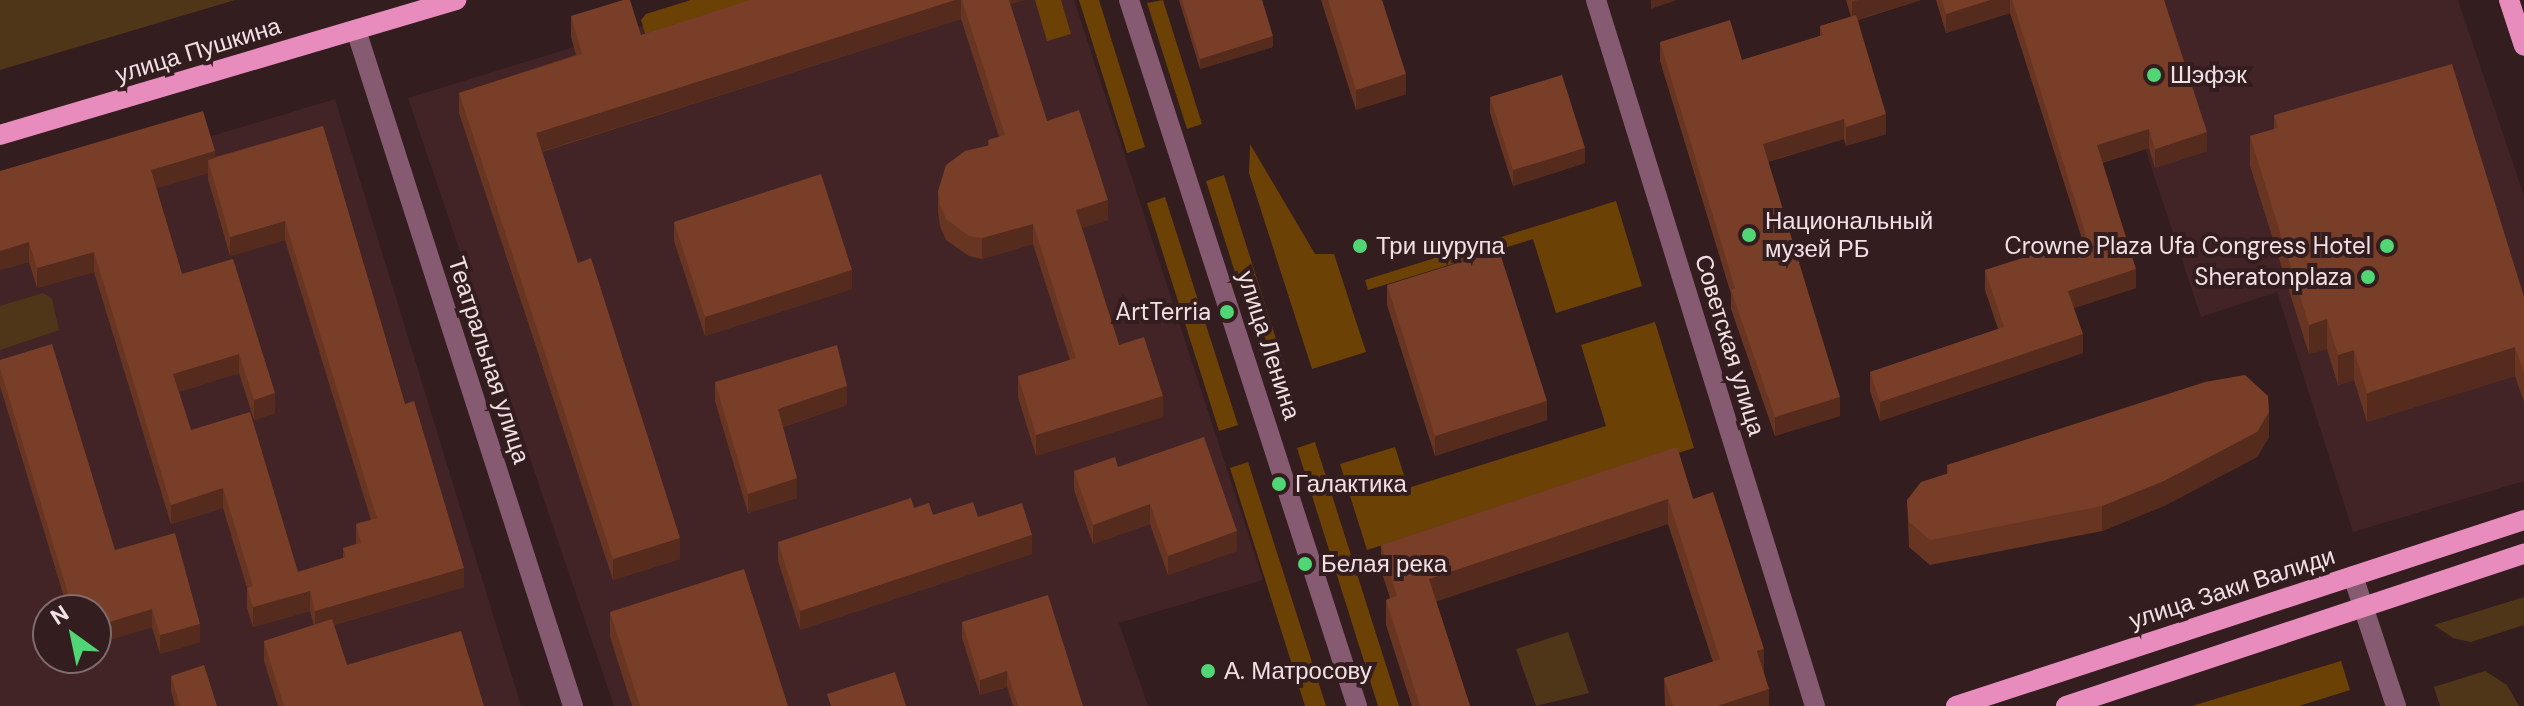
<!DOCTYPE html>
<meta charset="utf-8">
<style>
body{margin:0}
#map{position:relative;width:2524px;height:706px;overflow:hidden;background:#341d1f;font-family:"DM Sans",sans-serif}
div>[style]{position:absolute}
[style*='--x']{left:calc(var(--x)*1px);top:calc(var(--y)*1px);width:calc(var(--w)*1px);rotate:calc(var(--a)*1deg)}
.built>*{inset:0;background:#422427}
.green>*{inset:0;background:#503619}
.forest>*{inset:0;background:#6b4106}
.minor>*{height:20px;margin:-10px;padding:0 10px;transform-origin:10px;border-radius:10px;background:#865a71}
.major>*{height:20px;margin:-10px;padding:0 10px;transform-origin:10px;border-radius:10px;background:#e88cbe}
.wall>*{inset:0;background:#673522}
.shaded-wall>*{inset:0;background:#542b1c}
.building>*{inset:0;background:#783e28}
.dots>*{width:22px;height:22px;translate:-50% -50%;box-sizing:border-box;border:4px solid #341d1f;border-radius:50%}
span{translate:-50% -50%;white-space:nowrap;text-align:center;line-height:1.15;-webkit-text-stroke:8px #341d1f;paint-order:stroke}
.street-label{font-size:24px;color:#f1e1e2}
.poi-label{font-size:24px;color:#f1e1e2}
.left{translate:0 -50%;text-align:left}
.right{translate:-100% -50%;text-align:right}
.north{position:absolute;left:32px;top:594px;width:80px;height:80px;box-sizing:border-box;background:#341d1f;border:2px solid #806b6d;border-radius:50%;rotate:327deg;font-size:22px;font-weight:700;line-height:32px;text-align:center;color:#f1e1e2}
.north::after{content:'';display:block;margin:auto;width:28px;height:36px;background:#50d674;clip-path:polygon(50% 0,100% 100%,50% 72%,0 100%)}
</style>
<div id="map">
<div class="built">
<i style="clip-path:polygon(727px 0,1074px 0,1263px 580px,1119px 623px,1148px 706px,614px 706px,408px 98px)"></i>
<i style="clip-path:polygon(2096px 0,2458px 0,2524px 196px,2524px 481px,2353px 532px,2277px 292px,2201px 317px)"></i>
<i style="clip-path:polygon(evenodd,335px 99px,521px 706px,0 706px,0 200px,335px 99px,48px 610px,96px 610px,96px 658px,48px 658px,48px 610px)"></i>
</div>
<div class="green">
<i style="clip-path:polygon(0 0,235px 0,0 70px)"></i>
<i style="clip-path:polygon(43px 293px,52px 299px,59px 330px,0 350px,0 306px)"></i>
<i style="clip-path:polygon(2524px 597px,2524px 625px,2471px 642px,2453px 638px,2434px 625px)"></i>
<i style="clip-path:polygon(1568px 632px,1589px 693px,1536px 706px,1516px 649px)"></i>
<i style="clip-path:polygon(2485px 671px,2507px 685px,2519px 706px,2440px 706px,2434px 687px)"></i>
</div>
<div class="forest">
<i style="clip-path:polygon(691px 0,788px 0,648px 43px,641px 20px,646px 14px)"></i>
<i style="clip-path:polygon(1035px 0,1061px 0,1071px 34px,1047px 41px)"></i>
<i style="clip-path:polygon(1079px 0,1099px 0,1145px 147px,1127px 153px)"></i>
<i style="clip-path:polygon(1163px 0,1202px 124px,1187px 129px,1147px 3px)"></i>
<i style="clip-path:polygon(1250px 144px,1315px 254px,1334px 254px,1366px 352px,1312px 369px,1249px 173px)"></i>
<i style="clip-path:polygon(1224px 175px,1296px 402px,1278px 408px,1206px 181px)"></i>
<i style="clip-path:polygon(1165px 197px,1238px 425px,1219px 431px,1147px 203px)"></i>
<i style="clip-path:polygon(1616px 201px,1642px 286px,1556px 313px,1533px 239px,1368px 290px,1365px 280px)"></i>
<i style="clip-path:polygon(1655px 322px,1694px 448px,1367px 550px,1340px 464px,1395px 447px,1408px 488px,1606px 426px,1581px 345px)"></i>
<i style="clip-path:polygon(1315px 442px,1399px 706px,1378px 706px,1297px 448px)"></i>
<i style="clip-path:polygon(1248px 462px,1326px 706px,1305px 706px,1230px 468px)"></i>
<i style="clip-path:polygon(2341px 661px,2350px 690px,2299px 706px,2192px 706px)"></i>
</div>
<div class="minor">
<i style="--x:1129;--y:0;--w:742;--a:72.1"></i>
<i style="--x:1596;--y:0;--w:739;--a:72.77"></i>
<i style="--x:356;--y:30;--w:710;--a:72.2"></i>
<i style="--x:2353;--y:576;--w:137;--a:71.7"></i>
</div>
<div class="major">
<i style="--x:2509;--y:0;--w:48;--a:71.9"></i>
<i style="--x:0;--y:135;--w:476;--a:-16.5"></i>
<i style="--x:1956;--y:706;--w:598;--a:-18.13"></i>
<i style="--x:2066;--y:706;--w:483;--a:-18.4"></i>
</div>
<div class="wall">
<i style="clip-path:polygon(750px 0,1024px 0,1010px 4px,1047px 121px,1108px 220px,1082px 228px,1119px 345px,1163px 417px,1036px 456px,1018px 397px,1018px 376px,1070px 360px,1033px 244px,982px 259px,969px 256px,946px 240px,940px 226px,938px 212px,938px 191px,988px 146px,988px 140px,999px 137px,961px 19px,542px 152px,578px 263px,680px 559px,613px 580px,459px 113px,459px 93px,576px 55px,571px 37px,571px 16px,641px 35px)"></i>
<i style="clip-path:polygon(1179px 0,1262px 0,1273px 47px,1200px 69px)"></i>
<i style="clip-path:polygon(1321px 0,1382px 0,1406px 94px,1356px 110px)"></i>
<i style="clip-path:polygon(1846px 0,1921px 0,1858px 20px,1886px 134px,1846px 146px,1844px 139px,1768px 162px,1840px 416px,1775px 436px,1731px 309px,1731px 294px,1660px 61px,1660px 42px,1742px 60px,1820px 36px,1820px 26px,1851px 17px)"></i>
<i style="clip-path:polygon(1936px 0,2164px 0,2207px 151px,2155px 168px,2149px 148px,2102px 163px,2136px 288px,2074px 308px,2083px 353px,1880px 421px,1870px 391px,1870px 372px,1998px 329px,1985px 290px,1985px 270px,2082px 239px,2010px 13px,1946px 33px)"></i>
<i style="clip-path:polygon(1490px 97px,1585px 163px,1513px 186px,1490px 113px)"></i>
<i style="clip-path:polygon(2274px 115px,2524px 297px,2524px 402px,2515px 376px,2367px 422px,2354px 380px,2338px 385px,2327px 349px,2309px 354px,2250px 166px,2250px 136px,2274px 129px)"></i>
<i style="clip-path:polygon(evenodd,323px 126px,405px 404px,464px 587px,334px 625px,347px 665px,484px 706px,278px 706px,264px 661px,264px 641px,314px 625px,310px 611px,253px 627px,247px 608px,247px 588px,223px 508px,171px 524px,94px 272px,37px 288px,29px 262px,0 270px,0 171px,215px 157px,323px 126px,208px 173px,208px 179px,230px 256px,285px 240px,371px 520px,356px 524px,356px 544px,343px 548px,343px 558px,298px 572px,191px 430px,179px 392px,239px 373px,254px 420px,275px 413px,233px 259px,182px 274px,156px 188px,208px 173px)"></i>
<i style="clip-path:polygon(674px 222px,852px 289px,705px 336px,674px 241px)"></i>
<i style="clip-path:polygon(1387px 285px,1547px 420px,1435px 456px,1387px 305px)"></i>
<i style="clip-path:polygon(0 360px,115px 550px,200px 642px,160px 654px,152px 627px,96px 644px,96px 610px,68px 610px,0 386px)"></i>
<i style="clip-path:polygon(715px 382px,847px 405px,783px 427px,797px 498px,748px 513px,715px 401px)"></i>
<i style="clip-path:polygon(2269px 437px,2257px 457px,2164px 506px,2102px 531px,1930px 565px,1909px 547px,1907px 500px,1947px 474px,1947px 465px)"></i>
<i style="clip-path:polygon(1677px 447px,1693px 499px,1764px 673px,1769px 706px,1665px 706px,1664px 678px,1713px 662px,1668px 524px,1436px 601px,1470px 706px,1412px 706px,1386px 625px,1386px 600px,1390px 598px,1381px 570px,1381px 545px)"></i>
<i style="clip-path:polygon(1118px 467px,1237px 551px,1168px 575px,1150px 524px,1093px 544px,1074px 490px,1074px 471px)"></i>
<i style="clip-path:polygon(914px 508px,933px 515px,978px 517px,1032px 554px,800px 630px,778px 561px,778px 542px)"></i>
<i style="clip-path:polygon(610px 612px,788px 706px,632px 706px,610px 637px)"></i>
<i style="clip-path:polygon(962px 622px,1083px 706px,1013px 706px,1007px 687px,980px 695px,962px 638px)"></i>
<i style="clip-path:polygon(171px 676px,217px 706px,175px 706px,171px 691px)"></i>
</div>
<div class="shaded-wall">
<i style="clip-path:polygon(955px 0,961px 0,961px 19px,536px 153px,536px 133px)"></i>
<i style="clip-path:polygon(1004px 0,1024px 0,1004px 6px)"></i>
<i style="clip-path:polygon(1651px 0,1677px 0,1651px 9px)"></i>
<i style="clip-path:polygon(1859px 0,1921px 0,1852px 21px,1852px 2px)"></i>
<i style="clip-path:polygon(1990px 0,2010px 0,2010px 13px,1946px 33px,1946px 14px)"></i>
<i style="clip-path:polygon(1273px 36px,1273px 47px,1200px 69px,1200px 59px)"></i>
<i style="clip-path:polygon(1406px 74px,1406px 94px,1356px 110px,1356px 90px)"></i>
<i style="clip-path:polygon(1886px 114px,1886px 134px,1846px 146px,1846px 127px)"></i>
<i style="clip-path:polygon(1844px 119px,1844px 139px,1763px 163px,1763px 144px)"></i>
<i style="clip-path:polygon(2149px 129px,2149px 148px,2097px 164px,2097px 145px)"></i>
<i style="clip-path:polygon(2207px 132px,2207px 151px,2155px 168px,2155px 149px)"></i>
<i style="clip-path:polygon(1585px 148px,1585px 163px,1513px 186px,1513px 170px)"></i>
<i style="clip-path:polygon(215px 151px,215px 171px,208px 160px,208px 173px,151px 190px,151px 170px)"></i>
<i style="clip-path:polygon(1108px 200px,1108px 220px,1076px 230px,1076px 210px)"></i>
<i style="clip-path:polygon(285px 221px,285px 240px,230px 256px,230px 237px)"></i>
<i style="clip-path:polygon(1033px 224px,1033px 244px,982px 259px,982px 238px)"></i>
<i style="clip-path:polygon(29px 242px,29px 262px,0 270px,0 251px)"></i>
<i style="clip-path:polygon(94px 252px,94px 272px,37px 288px,37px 268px)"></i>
<i style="clip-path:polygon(2136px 269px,2136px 288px,2068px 310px,2068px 291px)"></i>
<i style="clip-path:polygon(852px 270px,852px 289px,705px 336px,705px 317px)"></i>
<i style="clip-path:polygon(2327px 319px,2327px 349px,2309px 354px,2309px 325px)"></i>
<i style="clip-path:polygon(2083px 334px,2083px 353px,1880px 421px,1880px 402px)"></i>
<i style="clip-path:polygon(2515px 347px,2515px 376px,2367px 422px,2367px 393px)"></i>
<i style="clip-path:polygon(2354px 350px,2354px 380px,2338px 385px,2338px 355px)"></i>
<i style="clip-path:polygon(239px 354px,239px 373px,173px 394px,173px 374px)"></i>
<i style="clip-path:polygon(847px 386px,847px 405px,778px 428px,778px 409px)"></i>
<i style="clip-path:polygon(275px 393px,275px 413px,254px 420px,254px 400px)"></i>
<i style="clip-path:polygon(1163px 396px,1163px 417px,1036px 456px,1036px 435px)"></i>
<i style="clip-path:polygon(1840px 397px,1840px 416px,1775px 436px,1775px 417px)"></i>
<i style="clip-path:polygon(1547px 401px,1547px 420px,1435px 456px,1435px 436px)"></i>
<i style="clip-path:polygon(2269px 412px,2269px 437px,2257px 457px,2164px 506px,2102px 531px,2102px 506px)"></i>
<i style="clip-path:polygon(797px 478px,797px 498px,748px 513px,748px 494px)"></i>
<i style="clip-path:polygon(223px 488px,223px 508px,171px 524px,171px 505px)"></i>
<i style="clip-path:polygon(1668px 499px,1668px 524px,1429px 604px,1429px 579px)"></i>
<i style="clip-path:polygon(1150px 504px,1150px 524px,1093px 544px,1093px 525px)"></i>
<i style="clip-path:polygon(1237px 531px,1237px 551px,1168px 575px,1168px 556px)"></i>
<i style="clip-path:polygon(1032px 535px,1032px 554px,800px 630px,800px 611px)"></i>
<i style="clip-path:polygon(680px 538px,680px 559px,613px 580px,613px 559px)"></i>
<i style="clip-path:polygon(464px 568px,464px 587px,315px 630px,315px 611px)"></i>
<i style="clip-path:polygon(310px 591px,310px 611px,253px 627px,253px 607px)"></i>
<i style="clip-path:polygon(152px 609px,152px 627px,96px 644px,96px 626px)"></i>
<i style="clip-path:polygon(200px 624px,200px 642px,160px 654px,160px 635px)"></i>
<i style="clip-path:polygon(1764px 649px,1764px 674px,1757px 651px)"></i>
<i style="clip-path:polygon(1007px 671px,1007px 687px,980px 695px,980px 680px)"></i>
<i style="clip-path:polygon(1769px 689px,1769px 706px,1717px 706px)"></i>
</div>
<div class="building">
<i style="clip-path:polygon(623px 0,630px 0,641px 35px,750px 0,955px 0,536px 133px,578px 263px,591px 258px,680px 538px,613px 559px,459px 93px,582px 54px,571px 16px)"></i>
<i style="clip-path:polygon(962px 0,1009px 0,1047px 121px,1079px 110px,1108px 200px,1076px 210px,1119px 345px,1144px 337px,1163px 396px,1036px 435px,1018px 376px,1076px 358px,1033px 224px,982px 238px,969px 236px,946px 219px,940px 205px,938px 191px,946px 165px,965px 151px,990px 145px,988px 140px,1005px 135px)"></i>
<i style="clip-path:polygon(1182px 0,1262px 0,1273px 36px,1200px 59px)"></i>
<i style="clip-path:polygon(1328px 0,1382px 0,1406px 74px,1356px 90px)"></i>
<i style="clip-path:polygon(1942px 0,1990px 0,1946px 14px)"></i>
<i style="clip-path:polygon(2012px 0,2164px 0,2207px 132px,2155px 149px,2149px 129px,2097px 145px,2136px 269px,2068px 291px,2083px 334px,1880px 402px,1870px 372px,2004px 327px,1985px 270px,2087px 238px)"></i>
<i style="clip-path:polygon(1856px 15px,1886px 114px,1846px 127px,1844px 119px,1763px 144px,1840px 397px,1775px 417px,1731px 290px,1735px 288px,1660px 42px,1730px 20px,1742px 60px,1823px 35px,1820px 26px)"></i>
<i style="clip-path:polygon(2452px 64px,2524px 297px,2524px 373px,2515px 347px,2367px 393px,2354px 350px,2338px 355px,2327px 319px,2309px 325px,2250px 136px,2278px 128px,2274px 115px)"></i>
<i style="clip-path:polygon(1562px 75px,1585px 148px,1513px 170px,1490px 97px)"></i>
<i style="clip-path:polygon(203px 111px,215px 151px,151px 170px,182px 274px,233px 259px,275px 393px,254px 400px,239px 354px,173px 374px,191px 430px,250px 412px,298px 572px,346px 557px,343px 548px,361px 543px,356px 524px,377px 518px,285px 221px,230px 237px,208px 160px,323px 126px,405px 404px,414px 401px,464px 568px,315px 611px,310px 591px,253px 607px,247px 588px,253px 586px,223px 488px,171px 505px,94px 252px,37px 268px,29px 242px,0 251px,0 171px)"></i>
<i style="clip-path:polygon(821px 174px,852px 270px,705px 317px,674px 222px)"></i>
<i style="clip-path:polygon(1499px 250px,1547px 401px,1435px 436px,1387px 285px)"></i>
<i style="clip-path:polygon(52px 344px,115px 550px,175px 533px,200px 624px,160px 635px,152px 609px,96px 626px,96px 610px,73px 610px,0 368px,0 360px)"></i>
<i style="clip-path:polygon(837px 345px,847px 386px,778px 409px,797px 478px,748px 494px,715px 382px)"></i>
<i style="clip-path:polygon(2245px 375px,2268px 396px,2269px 412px,2257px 432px,2164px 481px,2102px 506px,1930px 540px,1909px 522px,1907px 500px,1921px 482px,1949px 473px,1947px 465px,2205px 382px)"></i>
<i style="clip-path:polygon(1204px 437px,1237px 531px,1168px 556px,1150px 504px,1093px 525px,1074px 471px,1115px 457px,1118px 467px)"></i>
<i style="clip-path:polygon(1677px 447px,1693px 499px,1713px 492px,1764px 649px,1757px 651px,1769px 689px,1717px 706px,1673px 706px,1664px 678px,1720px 659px,1668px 499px,1429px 579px,1470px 706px,1420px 706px,1386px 600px,1397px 596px,1381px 545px)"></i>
<i style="clip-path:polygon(911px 498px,914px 508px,929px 503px,933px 515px,973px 502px,978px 517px,1022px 503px,1032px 535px,800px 611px,778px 542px)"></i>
<i style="clip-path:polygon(744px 569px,788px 706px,640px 706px,610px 612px)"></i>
<i style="clip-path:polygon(1048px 595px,1083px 706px,1018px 706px,1007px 671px,980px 680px,962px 622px)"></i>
<i style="clip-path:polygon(332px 619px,347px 665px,461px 631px,484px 706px,284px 706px,264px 641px)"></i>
<i style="clip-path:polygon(204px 665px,217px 706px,180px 706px,171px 676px)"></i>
<i style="clip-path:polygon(895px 672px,906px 706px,831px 706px,827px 694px)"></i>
</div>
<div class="dots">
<i style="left:2154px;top:75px;background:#50d674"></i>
<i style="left:1749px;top:235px;background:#50d674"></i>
<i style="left:1360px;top:246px;background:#50d674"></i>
<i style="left:2387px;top:246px;background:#50d674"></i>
<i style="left:2368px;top:277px;background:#50d674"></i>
<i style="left:1227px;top:312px;background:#50d674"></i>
<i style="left:1279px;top:484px;background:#50d674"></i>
<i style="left:1305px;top:564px;background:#50d674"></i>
<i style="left:1208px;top:671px;background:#50d674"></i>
</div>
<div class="street-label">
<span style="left:198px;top:50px;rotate:-17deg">улица Пушкина</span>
<span style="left:1269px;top:345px;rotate:72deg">улица Ленина</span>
<span style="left:1730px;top:345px;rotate:73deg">Советская улица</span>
<span style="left:489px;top:360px;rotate:72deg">Театральная улица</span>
<span style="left:2232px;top:588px;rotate:-18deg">улица Заки Валиди</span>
</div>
<div class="poi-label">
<span class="left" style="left:2170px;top:75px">Шэфэк</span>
<span class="left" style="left:1765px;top:235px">Национальный<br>музей РБ</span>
<span class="left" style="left:1376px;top:246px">Три шурупа</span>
<span class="right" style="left:2371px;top:246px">Crowne Plaza Ufa Congress Hotel</span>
<span class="right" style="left:2352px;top:277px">Sheratonplaza</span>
<span class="right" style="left:1211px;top:312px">ArtTerria</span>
<span class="left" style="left:1295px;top:484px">Галактика</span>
<span class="left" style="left:1321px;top:564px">Белая река</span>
<span class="left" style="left:1224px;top:671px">А. Матросову</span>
</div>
<div class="north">N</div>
</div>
